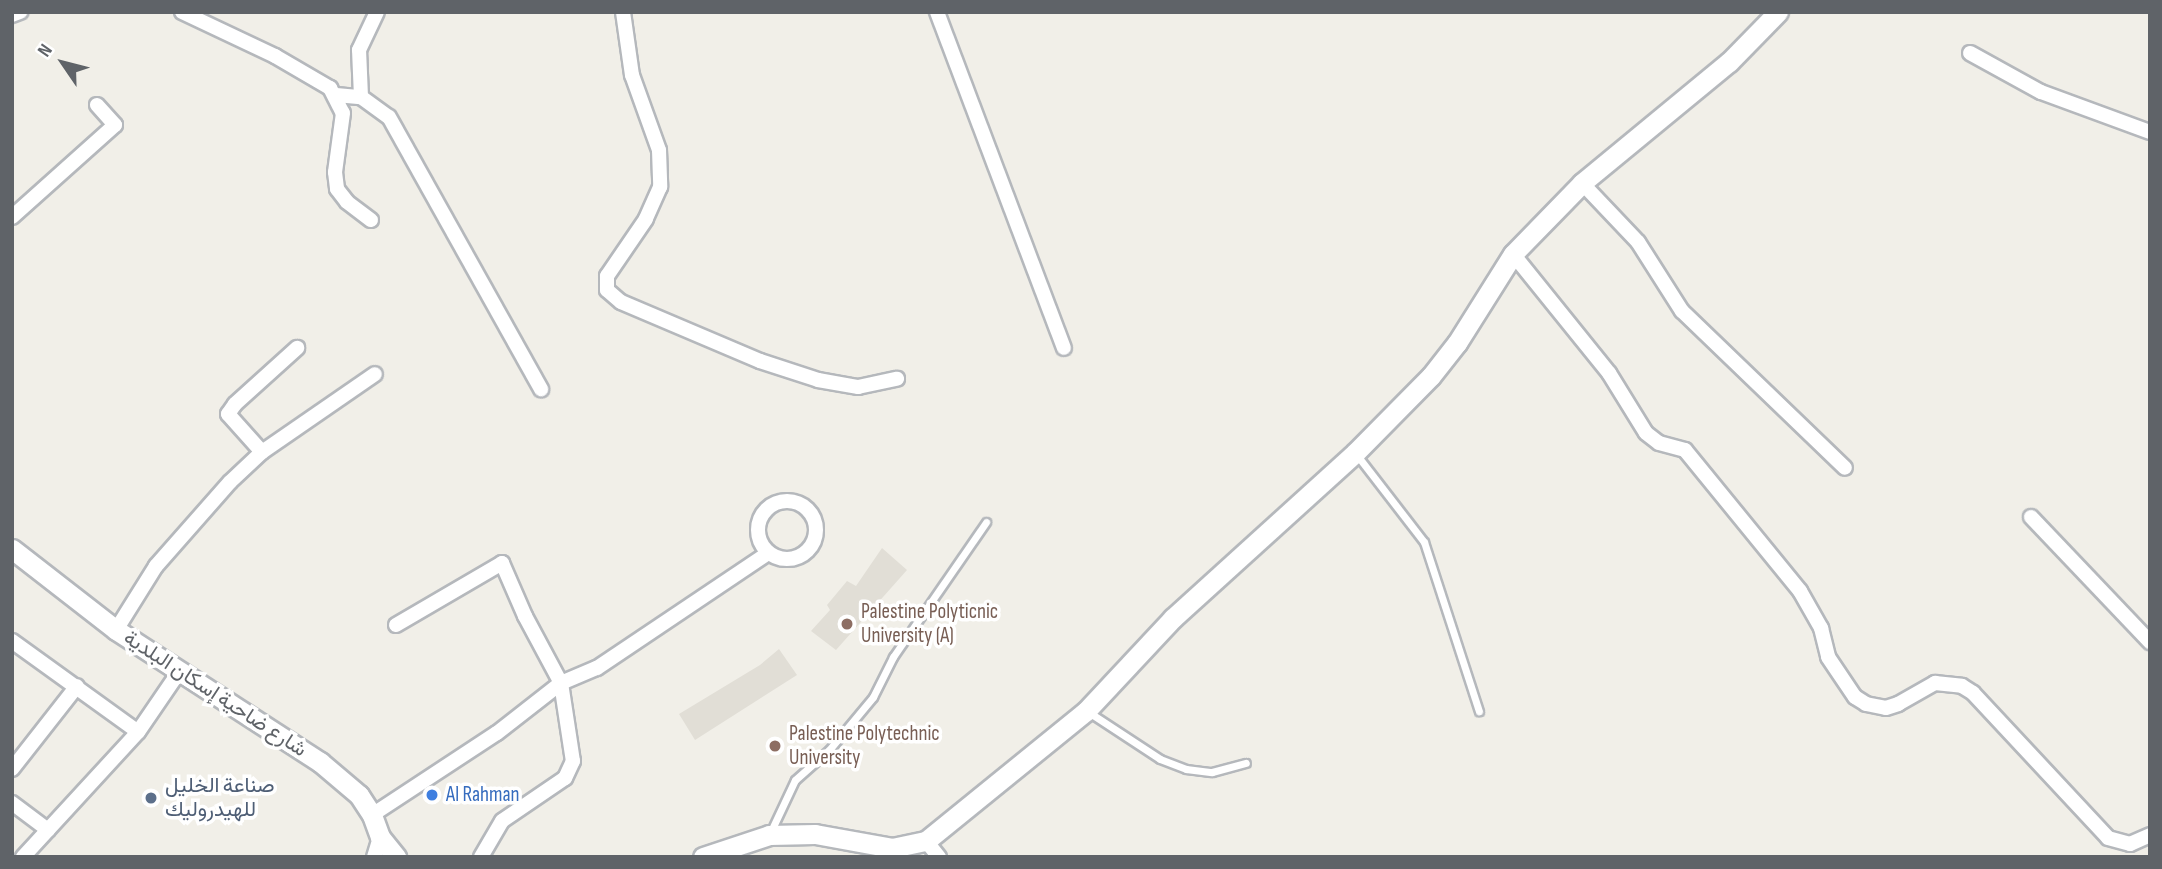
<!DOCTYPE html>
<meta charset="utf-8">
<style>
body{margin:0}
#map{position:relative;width:2162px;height:869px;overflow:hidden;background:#f1efe8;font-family:"Sofia Sans Condensed",Vazirmatn,sans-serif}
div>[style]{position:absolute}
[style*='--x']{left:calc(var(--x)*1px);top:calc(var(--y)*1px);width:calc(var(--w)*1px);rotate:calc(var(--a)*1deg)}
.education>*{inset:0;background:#e1ded6}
.roads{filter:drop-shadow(2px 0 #b5b8bc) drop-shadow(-2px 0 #b5b8bc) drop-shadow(0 2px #b5b8bc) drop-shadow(0 -2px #b5b8bc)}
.lane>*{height:7px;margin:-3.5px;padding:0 3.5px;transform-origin:3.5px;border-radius:3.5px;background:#fff}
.street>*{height:14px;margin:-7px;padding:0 7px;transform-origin:7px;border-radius:7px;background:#fff}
.street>.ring{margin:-7px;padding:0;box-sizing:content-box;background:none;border:14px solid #fff;border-radius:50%}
.secondary>*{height:19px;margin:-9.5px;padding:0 9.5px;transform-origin:9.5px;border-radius:9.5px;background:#fff}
.dots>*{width:19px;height:19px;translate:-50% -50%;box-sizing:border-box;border:4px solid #fff;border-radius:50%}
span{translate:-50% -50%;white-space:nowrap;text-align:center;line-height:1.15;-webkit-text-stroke:7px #fff;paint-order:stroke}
.education-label{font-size:21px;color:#785e54}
.left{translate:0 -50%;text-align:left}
.street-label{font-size:21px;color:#5f6368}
.service-label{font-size:21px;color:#4e5e75}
.shop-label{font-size:21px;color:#366cbe}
.frame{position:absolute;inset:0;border:14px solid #5f6368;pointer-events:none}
.north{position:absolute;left:28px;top:28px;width:70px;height:70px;-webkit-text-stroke:5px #fff;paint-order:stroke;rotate:305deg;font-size:19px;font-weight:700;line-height:28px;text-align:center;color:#5f6368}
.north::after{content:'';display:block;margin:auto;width:24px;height:32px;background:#5f6368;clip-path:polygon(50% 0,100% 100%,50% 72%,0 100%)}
</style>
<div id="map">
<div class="education">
<i style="clip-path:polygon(882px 548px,907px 570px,836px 650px,811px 631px,830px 610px,827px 605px,847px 581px,856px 586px)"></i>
<i style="clip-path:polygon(779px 649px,797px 675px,695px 740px,679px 714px,760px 665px)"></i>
</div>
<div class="roads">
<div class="lane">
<i style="--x:1356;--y:454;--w:111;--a:52.3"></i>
<i style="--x:1424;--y:542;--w:178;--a:72"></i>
<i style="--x:1087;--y:711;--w:87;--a:33.3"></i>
<i style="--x:1160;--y:759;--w:28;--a:21"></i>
<i style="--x:1186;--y:769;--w:26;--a:7"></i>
<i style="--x:1212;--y:772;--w:35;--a:-15"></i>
<i style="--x:771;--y:831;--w:56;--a:-64.8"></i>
<i style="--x:795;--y:780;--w:45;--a:-41.4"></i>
<i style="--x:829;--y:750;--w:69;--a:-50.3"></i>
<i style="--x:873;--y:697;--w:45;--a:-63.4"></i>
<i style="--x:893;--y:657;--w:164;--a:-55.4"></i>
</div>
<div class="street">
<i style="--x:182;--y:12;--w:103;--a:25.3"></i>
<i style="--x:275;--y:56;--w:64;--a:30.2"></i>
<i style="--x:330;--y:88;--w:28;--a:63"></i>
<i style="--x:343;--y:113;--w:60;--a:97.7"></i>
<i style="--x:335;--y:172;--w:17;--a:83"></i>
<i style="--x:337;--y:189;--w:16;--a:52"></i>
<i style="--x:347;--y:202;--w:30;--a:37"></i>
<i style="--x:623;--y:12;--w:64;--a:81.9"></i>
<i style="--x:632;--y:75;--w:80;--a:70.2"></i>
<i style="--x:659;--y:150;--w:37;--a:88"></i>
<i style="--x:660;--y:187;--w:35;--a:114"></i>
<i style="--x:646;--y:219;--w:69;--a:124.4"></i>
<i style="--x:607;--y:276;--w:14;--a:90"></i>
<i style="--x:607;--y:290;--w:18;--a:41"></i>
<i style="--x:621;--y:302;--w:151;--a:23"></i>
<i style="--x:760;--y:361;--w:61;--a:18.1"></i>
<i style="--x:818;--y:380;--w:41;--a:9.9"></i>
<i style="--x:858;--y:387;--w:40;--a:-12"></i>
<i style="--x:937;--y:12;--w:359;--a:69.3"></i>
<i style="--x:12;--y:15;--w:9;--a:-21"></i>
<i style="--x:1970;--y:53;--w:81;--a:28.8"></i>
<i style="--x:2041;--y:92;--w:116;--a:20.2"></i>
<i style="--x:336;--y:95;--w:25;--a:5"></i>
<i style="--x:361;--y:97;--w:34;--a:36"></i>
<i style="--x:389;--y:117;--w:312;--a:60.8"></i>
<i style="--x:361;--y:97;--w:47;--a:-92.4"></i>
<i style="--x:359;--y:50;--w:42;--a:-64.7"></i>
<i style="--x:1582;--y:183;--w:81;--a:46.5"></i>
<i style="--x:1638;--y:242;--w:82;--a:57.5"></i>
<i style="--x:1682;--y:311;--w:226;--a:43.9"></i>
<i style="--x:12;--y:217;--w:138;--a:-41.8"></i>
<i style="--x:115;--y:125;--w:27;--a:-132"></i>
<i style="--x:1513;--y:254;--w:153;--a:51.1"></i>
<i style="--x:1609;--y:373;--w:70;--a:58.3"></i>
<i style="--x:1646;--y:433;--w:16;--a:38"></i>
<i style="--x:1659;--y:443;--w:27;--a:15"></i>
<i style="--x:1685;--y:450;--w:182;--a:50.8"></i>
<i style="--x:1800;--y:591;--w:43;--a:60.4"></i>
<i style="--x:1821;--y:628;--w:30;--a:76"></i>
<i style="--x:1828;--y:657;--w:48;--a:56"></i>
<i style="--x:1855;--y:697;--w:13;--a:32"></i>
<i style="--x:1866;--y:704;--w:20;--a:11"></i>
<i style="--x:1886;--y:708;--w:13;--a:-18"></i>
<i style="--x:1898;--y:704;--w:43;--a:-29.6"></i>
<i style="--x:1935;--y:683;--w:27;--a:6"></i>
<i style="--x:1962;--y:686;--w:13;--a:32"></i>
<i style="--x:1973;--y:693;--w:198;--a:47"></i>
<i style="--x:2108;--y:838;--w:23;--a:15"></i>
<i style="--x:2130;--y:844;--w:22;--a:-24"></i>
<i style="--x:262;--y:452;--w:51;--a:-131.8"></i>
<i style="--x:228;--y:414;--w:12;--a:-55"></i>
<i style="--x:235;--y:404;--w:84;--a:-42.1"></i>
<i class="ring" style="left:758px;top:501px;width:44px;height:44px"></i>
<i style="--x:2031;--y:517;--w:173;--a:46.4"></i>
<i style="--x:396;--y:625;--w:123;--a:-30.3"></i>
<i style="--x:502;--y:563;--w:58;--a:66.5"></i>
<i style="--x:525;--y:616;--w:76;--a:61.8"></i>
<i style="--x:561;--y:683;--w:79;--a:81.3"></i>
<i style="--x:573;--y:761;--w:19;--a:115"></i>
<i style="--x:565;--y:778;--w:76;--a:145.7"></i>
<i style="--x:502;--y:821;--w:42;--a:120.3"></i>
<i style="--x:116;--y:630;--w:75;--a:-58"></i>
<i style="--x:156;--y:566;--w:112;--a:-48.6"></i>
<i style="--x:230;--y:482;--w:44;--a:-43.2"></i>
<i style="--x:262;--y:452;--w:137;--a:-34.6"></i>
<i style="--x:12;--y:641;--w:155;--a:35.8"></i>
<i style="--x:12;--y:769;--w:105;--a:-51.9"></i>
<i style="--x:12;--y:803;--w:45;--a:36.9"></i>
<i style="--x:372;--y:815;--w:149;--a:-33.3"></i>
<i style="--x:497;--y:733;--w:81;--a:-38"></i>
<i style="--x:561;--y:683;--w:39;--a:-23"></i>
<i style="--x:597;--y:668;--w:206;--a:-33.9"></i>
<i style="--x:926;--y:841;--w:21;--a:51"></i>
<i style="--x:23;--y:857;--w:170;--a:-47.4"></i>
<i style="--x:138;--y:732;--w:73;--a:-55.7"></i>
<i style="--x:374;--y:857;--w:21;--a:-73"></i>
</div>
<div class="secondary">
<i style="--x:12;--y:549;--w:132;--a:37.9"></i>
<i style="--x:116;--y:630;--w:243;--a:32.9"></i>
<i style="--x:320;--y:762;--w:51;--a:40.2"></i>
<i style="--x:359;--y:795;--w:24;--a:57"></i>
<i style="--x:372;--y:815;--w:23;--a:70"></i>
<i style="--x:380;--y:837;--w:26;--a:51"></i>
<i style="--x:703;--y:857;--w:70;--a:-18.4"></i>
<i style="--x:769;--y:835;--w:46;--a:-1.2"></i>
<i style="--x:815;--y:834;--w:78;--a:10.3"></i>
<i style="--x:892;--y:848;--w:35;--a:-12"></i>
<i style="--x:926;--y:841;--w:206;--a:-39.1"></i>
<i style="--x:1086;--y:711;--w:127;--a:-46.9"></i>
<i style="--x:1173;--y:618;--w:246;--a:-42.2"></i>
<i style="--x:1355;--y:453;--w:108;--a:-45.4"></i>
<i style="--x:1431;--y:376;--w:42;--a:-51.8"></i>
<i style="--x:1457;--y:343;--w:105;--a:-57.8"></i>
<i style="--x:1513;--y:254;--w:99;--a:-45.8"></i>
<i style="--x:1582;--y:183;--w:190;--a:-39.5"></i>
<i style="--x:1729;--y:62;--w:70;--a:-45.6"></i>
</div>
</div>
<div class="dots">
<i style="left:847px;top:624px;background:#8d6e63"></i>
<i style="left:775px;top:746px;background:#8d6e63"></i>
<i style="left:432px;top:795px;background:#3f7fe0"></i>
<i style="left:151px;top:798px;background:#5c6f8a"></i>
</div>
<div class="education-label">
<span class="left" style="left:861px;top:624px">Palestine Polyticnic<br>University (A)</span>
<span class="left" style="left:789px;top:746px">Palestine Polytechnic<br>University</span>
</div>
<div class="street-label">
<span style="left:215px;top:694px;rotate:33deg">شارع ضاحية إسكان البلدية</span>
</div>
<div class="service-label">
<span class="left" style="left:165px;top:798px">صناعة الخليل<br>للهيدروليك</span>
</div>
<div class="shop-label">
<span class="left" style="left:446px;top:795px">Al Rahman</span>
</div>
<div class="frame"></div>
<div class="north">N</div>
</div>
